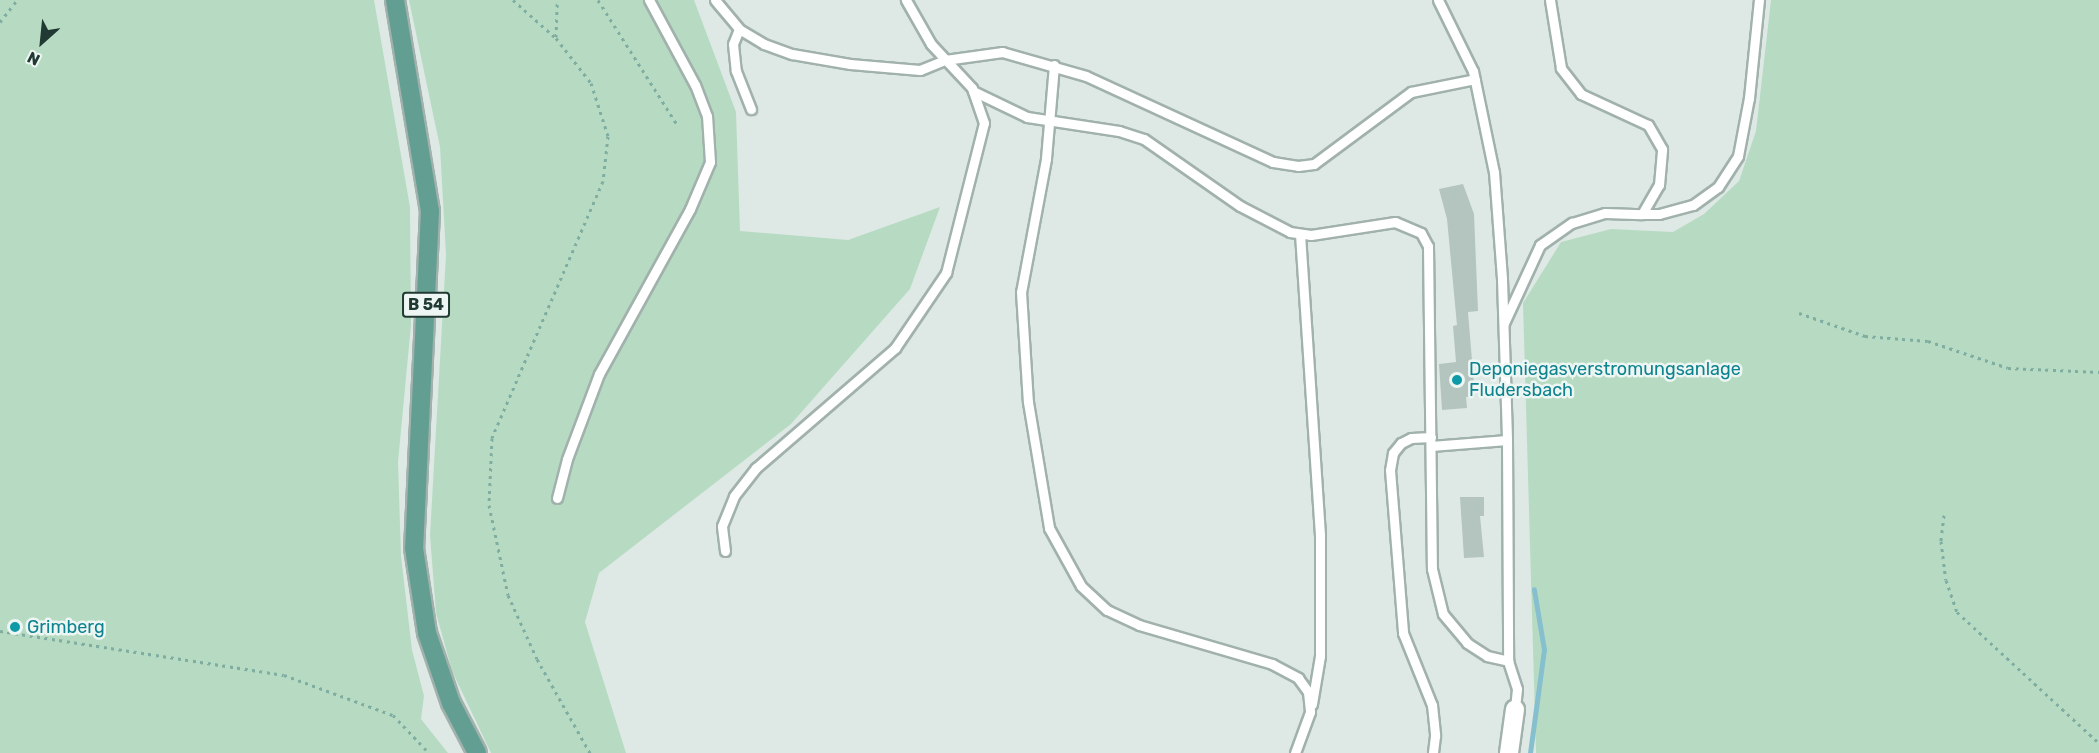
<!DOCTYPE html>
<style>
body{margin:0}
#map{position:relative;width:2099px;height:753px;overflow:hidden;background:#dee9e5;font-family:Rubik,sans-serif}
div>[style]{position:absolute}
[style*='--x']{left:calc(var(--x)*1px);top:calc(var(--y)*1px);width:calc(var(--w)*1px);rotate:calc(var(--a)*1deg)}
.green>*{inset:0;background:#b7dbc2}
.stream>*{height:4.5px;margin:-2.25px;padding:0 2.25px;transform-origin:2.25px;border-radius:2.25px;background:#86c0ce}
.building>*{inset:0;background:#b4c4be}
.path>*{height:3px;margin-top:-1.5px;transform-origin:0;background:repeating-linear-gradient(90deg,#7fada1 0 3px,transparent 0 7.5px)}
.roads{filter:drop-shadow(2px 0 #a1b1ac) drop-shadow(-2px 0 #a1b1ac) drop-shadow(0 2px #a1b1ac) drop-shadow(0 -2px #a1b1ac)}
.service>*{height:9px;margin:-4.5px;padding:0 4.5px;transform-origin:4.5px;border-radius:4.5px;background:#fff}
.minor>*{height:18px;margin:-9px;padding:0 9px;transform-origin:9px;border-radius:9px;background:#fff}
.primary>*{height:18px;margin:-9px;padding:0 9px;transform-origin:9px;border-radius:9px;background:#639e92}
.dots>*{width:16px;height:16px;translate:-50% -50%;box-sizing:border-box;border:3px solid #eef6f3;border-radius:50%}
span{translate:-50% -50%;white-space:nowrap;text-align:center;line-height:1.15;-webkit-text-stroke:5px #eef6f3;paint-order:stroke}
.shield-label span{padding:2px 4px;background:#eef6f3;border:2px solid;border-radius:4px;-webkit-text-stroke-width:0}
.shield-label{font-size:16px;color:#203933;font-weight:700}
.culture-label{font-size:18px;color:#0d838f}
.left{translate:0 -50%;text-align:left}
.north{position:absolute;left:12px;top:12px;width:60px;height:60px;-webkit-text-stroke:4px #eef6f3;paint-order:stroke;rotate:207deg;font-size:16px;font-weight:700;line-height:24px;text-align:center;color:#203933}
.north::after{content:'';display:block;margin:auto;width:21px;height:27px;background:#203933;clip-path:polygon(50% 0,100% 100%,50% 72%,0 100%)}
</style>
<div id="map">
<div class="green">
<i style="clip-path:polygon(0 0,374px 0,410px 207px,411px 325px,398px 462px,401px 556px,412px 650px,424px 696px,421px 719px,448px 753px,0 753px)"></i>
<i style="clip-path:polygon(409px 0,694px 0,736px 112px,740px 231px,848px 240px,940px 207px,910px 289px,791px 424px,599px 573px,585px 622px,626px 753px,491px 753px,452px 671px,436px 613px,430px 535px,446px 255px,440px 147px)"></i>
<i style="clip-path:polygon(1771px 0,2099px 0,2099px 753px,1536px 753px,1523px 303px,1561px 242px,1611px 229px,1673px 232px,1704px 214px,1739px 181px,1756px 131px)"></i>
</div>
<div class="stream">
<i style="--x:1530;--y:753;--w:104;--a:-82.3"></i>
<i style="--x:1544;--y:650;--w:61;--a:-99.5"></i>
</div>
<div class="building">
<i style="clip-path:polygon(1463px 184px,1474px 214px,1478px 311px,1468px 312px,1475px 397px,1466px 397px,1467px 408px,1442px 410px,1439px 364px,1456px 362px,1453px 326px,1457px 325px,1447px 219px,1439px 189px)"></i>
<i style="clip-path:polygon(1460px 497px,1484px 497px,1484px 516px,1480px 516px,1484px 557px,1464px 558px)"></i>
</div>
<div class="path">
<i style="--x:513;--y:0;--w:57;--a:41.5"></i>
<i style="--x:556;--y:38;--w:57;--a:52.1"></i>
<i style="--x:591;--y:83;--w:56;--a:72.2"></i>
<i style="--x:608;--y:136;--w:45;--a:96.3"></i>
<i style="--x:603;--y:181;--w:280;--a:113.4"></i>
<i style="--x:492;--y:438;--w:67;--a:92.6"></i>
<i style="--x:489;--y:505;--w:92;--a:78.1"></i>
<i style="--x:508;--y:595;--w:70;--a:65.6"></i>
<i style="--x:537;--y:659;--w:108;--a:60.6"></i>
<i style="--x:598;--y:0;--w:146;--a:57.6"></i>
<i style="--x:0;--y:22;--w:28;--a:-52"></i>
<i style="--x:556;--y:37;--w:37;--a:-88"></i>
<i style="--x:1799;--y:313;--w:70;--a:19.2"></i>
<i style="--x:1865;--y:336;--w:63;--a:4.5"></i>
<i style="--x:1928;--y:341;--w:84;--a:18.6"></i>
<i style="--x:2008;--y:368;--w:91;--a:2.5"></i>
<i style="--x:1944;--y:515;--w:26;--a:97"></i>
<i style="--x:1941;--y:541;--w:39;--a:83"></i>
<i style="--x:1946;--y:580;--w:34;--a:71"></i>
<i style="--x:1957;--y:612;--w:193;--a:42.7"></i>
<i style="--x:0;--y:631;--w:287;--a:8.8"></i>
<i style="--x:284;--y:675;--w:116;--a:20.2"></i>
<i style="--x:393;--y:715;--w:52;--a:46.5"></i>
</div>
<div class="roads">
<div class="service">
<i style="--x:715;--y:0;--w:38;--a:50"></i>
<i style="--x:739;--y:29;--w:29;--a:31"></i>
<i style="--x:764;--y:44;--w:30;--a:20"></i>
<i style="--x:792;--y:54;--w:59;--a:9.8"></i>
<i style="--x:850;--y:64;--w:70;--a:4.9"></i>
<i style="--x:920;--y:70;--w:27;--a:-22"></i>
<i style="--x:945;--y:60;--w:58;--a:-8"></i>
<i style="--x:1002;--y:52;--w:87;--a:15.9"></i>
<i style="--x:1086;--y:76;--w:206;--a:24.7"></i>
<i style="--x:1273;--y:162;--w:25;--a:9"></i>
<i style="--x:1298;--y:166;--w:16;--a:-7"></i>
<i style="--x:1314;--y:164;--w:121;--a:-36.6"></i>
<i style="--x:1411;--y:92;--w:65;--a:-11.5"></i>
<i style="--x:1438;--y:0;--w:79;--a:63.8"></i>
<i style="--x:1473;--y:71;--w:103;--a:78.3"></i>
<i style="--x:1494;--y:172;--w:107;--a:85.7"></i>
<i style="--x:1502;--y:279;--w:161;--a:88.2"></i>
<i style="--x:1507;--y:440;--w:221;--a:89.7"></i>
<i style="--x:739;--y:29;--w:16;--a:112"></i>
<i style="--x:733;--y:44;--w:27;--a:84"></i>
<i style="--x:736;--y:71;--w:41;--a:68.5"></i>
<i style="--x:1054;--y:65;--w:94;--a:94.9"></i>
<i style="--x:1046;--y:159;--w:135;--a:100.6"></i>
<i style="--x:1021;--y:292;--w:110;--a:86.4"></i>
<i style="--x:1028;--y:402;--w:128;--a:80.5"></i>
<i style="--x:1049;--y:528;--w:66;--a:61.1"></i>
<i style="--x:1081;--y:586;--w:35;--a:43"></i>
<i style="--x:1107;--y:610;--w:35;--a:25"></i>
<i style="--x:1139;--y:625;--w:139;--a:16.3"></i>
<i style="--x:1272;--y:664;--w:30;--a:28"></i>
<i style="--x:1298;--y:678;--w:17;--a:54"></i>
<i style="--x:1308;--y:692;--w:20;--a:84"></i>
<i style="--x:1310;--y:712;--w:44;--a:110.1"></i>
<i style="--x:973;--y:91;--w:60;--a:25.7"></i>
<i style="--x:1027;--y:117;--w:93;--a:8.7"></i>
<i style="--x:1119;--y:131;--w:26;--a:18"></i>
<i style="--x:1144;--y:139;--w:117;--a:34.9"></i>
<i style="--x:1240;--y:206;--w:56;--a:27.5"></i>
<i style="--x:1290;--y:232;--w:21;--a:8"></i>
<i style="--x:1311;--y:235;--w:85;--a:-8.8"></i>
<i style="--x:1395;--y:222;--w:28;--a:23"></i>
<i style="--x:1421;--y:233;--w:15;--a:62"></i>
<i style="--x:1428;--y:246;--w:323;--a:89.3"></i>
<i style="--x:1432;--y:569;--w:46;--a:76.3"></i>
<i style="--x:1443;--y:614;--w:38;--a:50"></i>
<i style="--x:1467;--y:643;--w:24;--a:33"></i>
<i style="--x:1487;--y:656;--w:22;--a:13"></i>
<i style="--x:1508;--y:661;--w:29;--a:72"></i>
<i style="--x:1517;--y:689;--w:20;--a:96"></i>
<i style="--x:1642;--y:214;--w:17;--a:0"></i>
<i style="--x:1659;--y:214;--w:35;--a:-15"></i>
<i style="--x:1693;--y:205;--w:31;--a:-36"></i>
<i style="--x:1718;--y:187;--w:37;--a:-57"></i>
<i style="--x:1738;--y:156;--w:59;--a:-79.3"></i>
<i style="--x:1749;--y:98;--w:99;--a:-84.2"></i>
<i style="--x:1300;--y:234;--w:302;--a:86.2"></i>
<i style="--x:1320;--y:535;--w:121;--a:90"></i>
<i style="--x:1320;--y:656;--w:49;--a:99.5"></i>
<i style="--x:1504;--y:323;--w:86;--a:-65.2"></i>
<i style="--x:1540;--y:245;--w:39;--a:-35"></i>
<i style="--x:1572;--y:223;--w:34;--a:-17"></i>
<i style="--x:1605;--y:213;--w:37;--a:2"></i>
<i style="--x:1642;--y:214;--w:34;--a:-60"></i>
<i style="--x:1659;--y:185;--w:36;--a:-85"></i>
<i style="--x:1662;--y:149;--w:28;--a:-120"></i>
<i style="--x:1648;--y:125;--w:74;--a:-155.2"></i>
<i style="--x:1581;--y:94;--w:33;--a:-128"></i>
<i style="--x:1561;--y:68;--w:69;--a:-99.2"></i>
<i style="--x:1431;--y:437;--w:20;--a:177"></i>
<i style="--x:1411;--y:438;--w:11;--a:153"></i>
<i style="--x:1401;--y:443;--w:13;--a:129"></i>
<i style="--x:1393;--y:453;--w:17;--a:100"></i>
<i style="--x:1390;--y:470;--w:164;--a:85.4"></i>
<i style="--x:1403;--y:633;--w:78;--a:68.1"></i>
<i style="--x:1432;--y:705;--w:31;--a:84"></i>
<i style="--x:1435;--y:736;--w:17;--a:97"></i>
<i style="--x:1431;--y:446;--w:76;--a:-4.5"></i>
<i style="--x:557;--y:498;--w:40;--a:-75.6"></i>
<i style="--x:567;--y:459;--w:91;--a:-69.4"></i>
<i style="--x:599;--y:374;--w:188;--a:-61.1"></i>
<i style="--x:690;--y:209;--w:51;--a:-66.9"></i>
<i style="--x:710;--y:162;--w:46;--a:-93.7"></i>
<i style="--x:707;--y:116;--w:33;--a:-111"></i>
<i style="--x:695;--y:85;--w:97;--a:-118.4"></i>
<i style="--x:725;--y:551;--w:25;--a:-97"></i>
<i style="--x:722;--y:526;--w:32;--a:-68"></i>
<i style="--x:734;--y:496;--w:36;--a:-52"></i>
<i style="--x:756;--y:468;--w:184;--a:-40.8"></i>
<i style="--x:895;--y:348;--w:91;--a:-55.8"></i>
<i style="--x:946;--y:273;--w:155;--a:-75.8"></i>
<i style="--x:984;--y:123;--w:37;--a:-109"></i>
<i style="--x:972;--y:88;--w:60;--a:-133"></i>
<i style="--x:931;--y:44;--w:51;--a:-119.6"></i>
</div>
<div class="minor">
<i style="--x:1509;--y:753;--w:44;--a:-82.2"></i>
</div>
<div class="primary">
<i style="--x:395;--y:0;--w:214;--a:80.6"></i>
<i style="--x:430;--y:211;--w:337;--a:92.7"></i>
<i style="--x:414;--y:548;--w:86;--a:81.3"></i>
<i style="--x:427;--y:633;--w:74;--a:71.1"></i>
<i style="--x:451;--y:703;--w:56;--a:62.5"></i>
</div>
</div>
<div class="dots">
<i style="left:1457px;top:380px;background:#0f9aa8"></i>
<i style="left:15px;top:627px;background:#0f9aa8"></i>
</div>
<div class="shield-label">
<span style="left:426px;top:305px">B 54</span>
</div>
<div class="culture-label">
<span class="left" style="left:1469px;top:380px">Deponiegasverstromungsanlage<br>Fludersbach</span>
<span class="left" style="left:27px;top:627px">Grimberg</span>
</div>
<div class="north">N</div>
</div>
